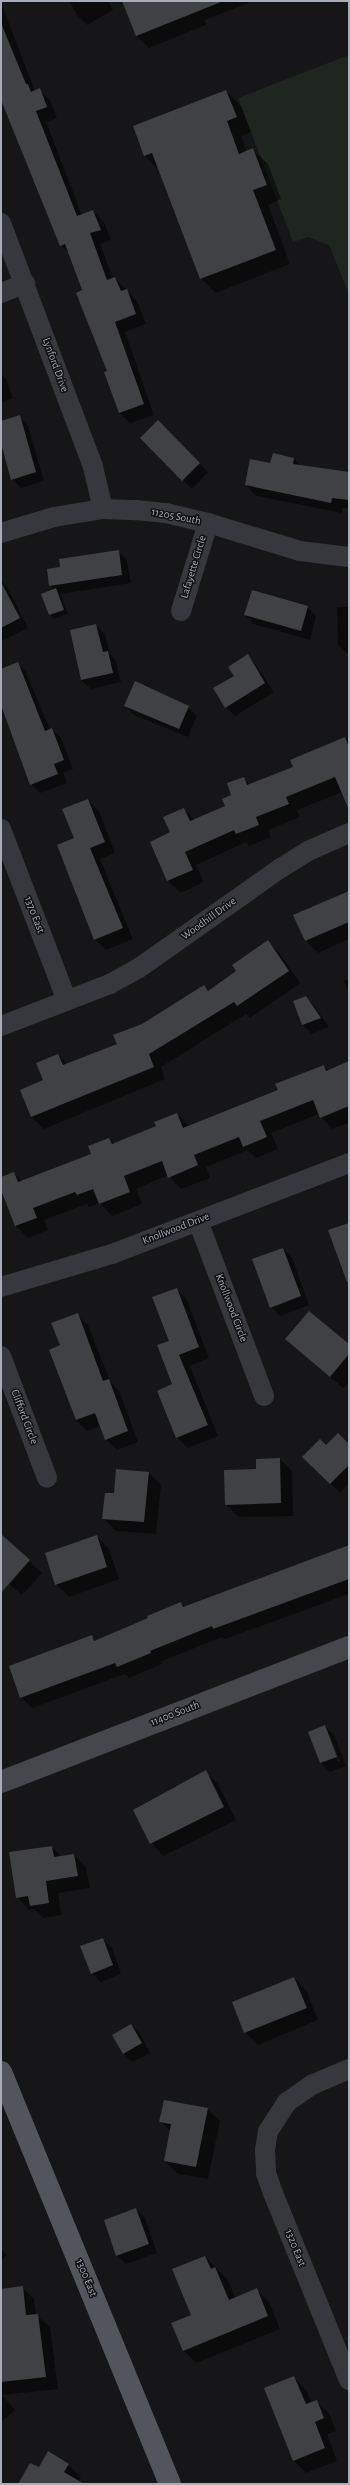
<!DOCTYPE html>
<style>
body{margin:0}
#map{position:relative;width:350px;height:2485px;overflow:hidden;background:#161618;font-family:"Alegreya Sans",sans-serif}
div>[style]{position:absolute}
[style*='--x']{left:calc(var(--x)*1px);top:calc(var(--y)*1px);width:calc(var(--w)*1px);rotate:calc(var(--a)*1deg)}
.green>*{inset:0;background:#1e261f}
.shadow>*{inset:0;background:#0007}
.building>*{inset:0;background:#404145}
.minor>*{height:20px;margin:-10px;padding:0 10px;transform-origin:10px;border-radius:10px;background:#37383d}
.secondary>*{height:22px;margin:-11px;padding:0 11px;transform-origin:11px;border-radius:11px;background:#45474d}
.primary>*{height:22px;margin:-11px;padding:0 11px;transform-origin:11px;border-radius:11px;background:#53555c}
span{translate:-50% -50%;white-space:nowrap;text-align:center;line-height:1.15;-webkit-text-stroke:3px #111113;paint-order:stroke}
.street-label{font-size:11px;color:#a8adb8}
.frame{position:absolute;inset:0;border:2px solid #a8adb8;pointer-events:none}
</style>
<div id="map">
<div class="green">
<i style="clip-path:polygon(349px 55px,349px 294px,329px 245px,308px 237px,293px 242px,238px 98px)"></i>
</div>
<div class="shadow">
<i style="clip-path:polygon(69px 1px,108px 1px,113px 10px,87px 25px,78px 16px)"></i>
<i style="clip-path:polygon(123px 1px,253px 1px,205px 20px,206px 25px,149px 48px,137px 36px)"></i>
<i style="clip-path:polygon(1px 3px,35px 91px,39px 90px,50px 100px,57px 118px,46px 122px,82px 215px,93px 211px,104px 222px,111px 240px,100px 244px,113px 279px,115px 278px,137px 301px,146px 324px,125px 332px,154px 415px,130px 423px,120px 413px,70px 254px,61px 245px,1px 97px)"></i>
<i style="clip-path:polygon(226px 91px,241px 106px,251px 132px,241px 136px,247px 152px,253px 150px,268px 164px,281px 199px,268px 205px,290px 264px,216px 293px,201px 278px,160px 171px,145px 156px,134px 126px)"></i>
<i style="clip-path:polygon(1px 374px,6px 379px,13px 398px,1px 403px)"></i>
<i style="clip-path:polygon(19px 417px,28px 426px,44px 481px,21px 488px,12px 479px,1px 439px,1px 422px)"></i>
<i style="clip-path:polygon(158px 422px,208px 472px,192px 489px,141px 438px)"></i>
<i style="clip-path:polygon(294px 459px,301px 466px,349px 473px,349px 508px,342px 508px,342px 513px,256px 496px,246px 485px,271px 465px)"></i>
<i style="clip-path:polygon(118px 551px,127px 560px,131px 583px,61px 594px,68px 614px,54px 619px,50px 615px,55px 590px,50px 585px,61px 568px)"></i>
<i style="clip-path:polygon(1px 581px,7px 587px,28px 628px,1px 641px)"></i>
<i style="clip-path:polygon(307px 607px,316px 616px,310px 640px,254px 624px,245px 615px)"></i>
<i style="clip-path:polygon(337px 607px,349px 607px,349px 655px,338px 645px)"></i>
<i style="clip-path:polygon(96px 625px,105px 634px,110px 654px,116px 661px,121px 682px,91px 689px,81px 680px)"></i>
<i style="clip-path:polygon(247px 656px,256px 665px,274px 692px,235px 716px,226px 707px,235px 676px)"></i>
<i style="clip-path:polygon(17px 663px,26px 672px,50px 730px,52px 729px,61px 738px,73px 769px,63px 773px,67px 783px,40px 793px,31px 784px,1px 703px,1px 670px)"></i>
<i style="clip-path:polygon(125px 706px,188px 707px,197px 716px,188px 737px,134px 715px)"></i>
<i style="clip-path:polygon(349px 737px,349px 795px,345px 791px,297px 810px,300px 817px,268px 830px,271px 837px,249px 846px,246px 842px,196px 865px,204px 882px,181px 893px,168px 881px,151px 842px,172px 833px,184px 809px,195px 820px,226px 806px,243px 778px,250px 785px,294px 767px,291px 760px)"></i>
<i style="clip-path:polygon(88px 800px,99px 811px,115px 853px,100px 859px,133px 939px,106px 950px,95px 940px,58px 845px,75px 839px)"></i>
<i style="clip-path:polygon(349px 892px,349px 939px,318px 953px,306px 941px)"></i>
<i style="clip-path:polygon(268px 942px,280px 954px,300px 983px,250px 1018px,246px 1014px,161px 1067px,165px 1079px,44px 1129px,31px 1116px,44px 1081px,58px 1055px,67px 1064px,118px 1045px,142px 1025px,204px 987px,209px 991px,237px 971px)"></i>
<i style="clip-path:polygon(349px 979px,349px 994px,344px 981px)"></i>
<i style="clip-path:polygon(306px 997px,315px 1007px,329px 1027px,312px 1034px,303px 1025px,294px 1002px)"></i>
<i style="clip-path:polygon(349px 1063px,349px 1123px,332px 1129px,319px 1114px,271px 1133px,278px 1149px,256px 1158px,248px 1150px,206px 1167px,210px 1178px,181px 1189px,168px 1175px,136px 1189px,142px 1204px,112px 1216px,100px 1203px,89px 1207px,87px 1204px,44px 1220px,48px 1230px,28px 1238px,16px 1226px,1px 1187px,1px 1178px,14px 1173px,23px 1182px,92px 1154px,109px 1139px,114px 1144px,157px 1127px,177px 1114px,190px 1126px,279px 1091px,324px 1066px,329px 1071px)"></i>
<i style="clip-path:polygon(283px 1249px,292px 1258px,309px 1305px,280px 1316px,271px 1307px)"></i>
<i style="clip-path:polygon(177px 1289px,187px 1300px,209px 1358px,190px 1366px,218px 1436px,188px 1448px,177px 1438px,170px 1341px)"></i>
<i style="clip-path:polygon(77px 1314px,88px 1325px,110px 1381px,119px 1391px,138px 1442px,117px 1450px,106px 1439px,101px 1426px,87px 1431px,76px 1420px,50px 1350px,61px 1346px)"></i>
<i style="clip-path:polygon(286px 1339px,349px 1345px,349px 1382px,343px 1388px)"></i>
<i style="clip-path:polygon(349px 1445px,349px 1483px,340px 1493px,313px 1466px,326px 1447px)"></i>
<i style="clip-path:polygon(280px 1459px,292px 1471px,293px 1516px,239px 1517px,226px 1505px,257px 1470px)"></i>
<i style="clip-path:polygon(148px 1472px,161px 1485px,156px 1534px,116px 1531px,103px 1518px,115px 1494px)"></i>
<i style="clip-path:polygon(1px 1535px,42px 1573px,22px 1595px,1px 1577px)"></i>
<i style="clip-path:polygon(97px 1536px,109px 1549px,119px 1579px,69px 1597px,56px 1584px)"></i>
<i style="clip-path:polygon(349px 1545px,349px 1594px,225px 1639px,222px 1637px,160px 1662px,162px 1664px,129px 1678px,125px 1674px,32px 1708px,21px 1697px,91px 1636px,96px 1641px,150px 1619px,181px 1603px,185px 1607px)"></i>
<i style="clip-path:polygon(evenodd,325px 1726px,334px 1735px,346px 1766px,330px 1772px,321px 1763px,309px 1732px,325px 1726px,328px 1736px,330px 1736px,340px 1761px,338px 1762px,328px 1736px)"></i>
<i style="clip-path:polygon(205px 1772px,218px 1784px,236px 1820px,163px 1856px,151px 1843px)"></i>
<i style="clip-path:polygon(52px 1847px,62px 1857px,74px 1855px,86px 1867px,90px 1888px,58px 1893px,61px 1915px,43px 1918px,34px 1909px,29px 1910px,17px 1897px)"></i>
<i style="clip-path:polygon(103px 1939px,112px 1948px,121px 1974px,101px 1982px,92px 1973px)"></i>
<i style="clip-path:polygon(294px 1978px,306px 1990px,318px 2020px,258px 2045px,245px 2032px)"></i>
<i style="clip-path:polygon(131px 2025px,140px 2034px,150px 2053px,132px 2062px,123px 2053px)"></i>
<i style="clip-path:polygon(207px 2109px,220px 2121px,208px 2179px,178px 2174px,165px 2161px,171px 2132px,161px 2122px)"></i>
<i style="clip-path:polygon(136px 2209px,145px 2218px,157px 2253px,126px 2264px,117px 2255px)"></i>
<i style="clip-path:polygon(1px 2249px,7px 2255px,1px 2262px)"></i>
<i style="clip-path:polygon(205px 2257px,228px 2280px,235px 2298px,257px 2290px,269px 2302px,280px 2329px,196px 2363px,183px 2350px)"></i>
<i style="clip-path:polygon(22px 2287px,34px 2299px,36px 2315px,50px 2327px,58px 2389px,2px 2395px,15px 2410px,1px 2422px,1px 2290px)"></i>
<i style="clip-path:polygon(294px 2377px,306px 2390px,312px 2403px,316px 2401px,329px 2413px,336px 2431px,327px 2434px,337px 2461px,306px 2473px,294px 2461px)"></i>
<i style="clip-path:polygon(49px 2453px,69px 2465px,81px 2477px,78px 2482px,81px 2484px,19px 2484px,39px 2469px)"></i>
</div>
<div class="building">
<i style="clip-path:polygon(122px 1px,221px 1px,221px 2px,136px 36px)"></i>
<i style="clip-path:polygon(1px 23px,26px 84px,28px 84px,31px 92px,40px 88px,47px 107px,36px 111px,77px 216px,93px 210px,101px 230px,90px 233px,107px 280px,115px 277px,121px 291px,127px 289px,136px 314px,115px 322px,144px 404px,119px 413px,104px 372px,107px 371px,76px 293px,82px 290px,65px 244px,60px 246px,1px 100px)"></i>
<i style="clip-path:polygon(226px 90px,237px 117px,227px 121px,239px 154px,253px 148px,267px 185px,253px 190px,276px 250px,200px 279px,152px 153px,144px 156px,133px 126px)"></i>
<i style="clip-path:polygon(20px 415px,36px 472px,11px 480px,1px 443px,1px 421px)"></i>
<i style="clip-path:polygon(158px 420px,200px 463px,182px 481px,140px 438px)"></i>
<i style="clip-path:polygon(273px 453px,294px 458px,293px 464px,349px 472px,349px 500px,332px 498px,331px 503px,245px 485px,250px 459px,270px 463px)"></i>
<i style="clip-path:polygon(119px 550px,122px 575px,49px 586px,47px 569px,60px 567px,59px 559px)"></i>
<i style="clip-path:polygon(1px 582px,20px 618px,1px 628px)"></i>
<i style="clip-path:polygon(56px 588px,64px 610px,49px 615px,41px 594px)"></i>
<i style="clip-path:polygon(252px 590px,308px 606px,301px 631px,244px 615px)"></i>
<i style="clip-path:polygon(96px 624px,103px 652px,108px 651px,113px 673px,81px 680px,70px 630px)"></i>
<i style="clip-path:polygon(248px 654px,265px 683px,225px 708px,213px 688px,234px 676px,228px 667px)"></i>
<i style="clip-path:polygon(18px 662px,45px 731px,52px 728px,64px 760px,54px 764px,58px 774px,30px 785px,1px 705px,1px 669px)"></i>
<i style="clip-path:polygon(135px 681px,189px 706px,179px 729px,124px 706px)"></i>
<i style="clip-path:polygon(345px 737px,349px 747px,349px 810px,335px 777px,286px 797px,289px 804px,256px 817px,259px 825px,236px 834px,234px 830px,185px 852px,193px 870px,167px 881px,150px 842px,170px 832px,163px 817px,184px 808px,190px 821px,225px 806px,222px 799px,231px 795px,227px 783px,244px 777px,247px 785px,293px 767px,290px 760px)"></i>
<i style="clip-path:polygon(88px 799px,105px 842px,90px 848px,123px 928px,94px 940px,57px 845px,74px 838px,62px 809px)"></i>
<i style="clip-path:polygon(349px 891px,349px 922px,305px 941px,293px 915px)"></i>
<i style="clip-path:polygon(268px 940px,289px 971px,237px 1006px,234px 1002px,149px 1054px,154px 1067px,31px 1117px,20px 1090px,43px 1080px,36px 1063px,58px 1054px,63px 1065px,117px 1044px,113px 1035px,142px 1024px,204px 985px,208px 991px,236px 971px,232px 965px)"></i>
<i style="clip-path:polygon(306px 996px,321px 1018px,302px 1025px,293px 1001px)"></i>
<i style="clip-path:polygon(349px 1061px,349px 1106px,320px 1118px,313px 1100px,260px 1121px,267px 1137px,243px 1147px,239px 1137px,194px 1155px,198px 1165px,168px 1178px,162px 1161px,124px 1176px,130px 1192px,99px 1204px,93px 1189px,77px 1195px,75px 1192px,33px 1208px,37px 1218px,15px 1226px,1px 1190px,1px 1177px,14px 1172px,18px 1182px,91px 1154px,88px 1146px,109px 1138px,112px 1144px,156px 1126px,154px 1122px,177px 1113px,183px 1128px,278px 1090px,275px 1084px,324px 1065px,326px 1071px)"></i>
<i style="clip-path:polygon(349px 1223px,349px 1281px,347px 1282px,328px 1230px)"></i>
<i style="clip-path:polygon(283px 1248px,301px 1296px,270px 1308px,252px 1259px)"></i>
<i style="clip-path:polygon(177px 1288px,199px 1347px,179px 1355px,208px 1425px,176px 1438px,157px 1391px,172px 1384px,157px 1345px,169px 1341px,152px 1297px)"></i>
<i style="clip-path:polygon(309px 1311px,349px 1344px,349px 1354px,330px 1377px,285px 1339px)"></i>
<i style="clip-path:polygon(78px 1313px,103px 1381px,109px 1379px,128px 1431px,105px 1440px,95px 1413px,76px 1420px,49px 1350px,60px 1345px,51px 1323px)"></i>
<i style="clip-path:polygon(338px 1433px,349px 1444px,349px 1465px,330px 1484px,302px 1457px,320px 1439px,326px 1445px)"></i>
<i style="clip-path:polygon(280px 1458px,281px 1503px,225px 1505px,224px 1470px,256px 1469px,256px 1459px)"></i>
<i style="clip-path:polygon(116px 1469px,149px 1472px,144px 1522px,102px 1519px,105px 1493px,114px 1493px)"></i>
<i style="clip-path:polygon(1px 1534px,30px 1560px,1px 1593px)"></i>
<i style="clip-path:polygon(97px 1535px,107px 1567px,55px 1585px,45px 1553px)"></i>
<i style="clip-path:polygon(349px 1545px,349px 1579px,213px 1629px,212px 1626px,150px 1651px,151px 1653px,117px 1667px,115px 1663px,20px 1698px,9px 1666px,92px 1635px,94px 1641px,148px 1618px,147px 1616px,181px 1602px,183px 1607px)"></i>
<i style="clip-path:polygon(325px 1725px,337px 1757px,320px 1763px,308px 1732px)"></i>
<i style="clip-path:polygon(206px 1770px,224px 1807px,150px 1844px,133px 1810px)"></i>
<i style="clip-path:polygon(52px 1846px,54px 1857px,74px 1854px,78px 1876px,46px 1881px,49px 1903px,30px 1906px,28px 1896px,16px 1898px,9px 1852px)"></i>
<i style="clip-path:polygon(103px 1938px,113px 1965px,91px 1974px,80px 1946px)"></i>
<i style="clip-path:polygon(294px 1977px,307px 2008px,244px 2033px,232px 2002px)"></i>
<i style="clip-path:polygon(131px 2024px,142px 2043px,123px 2054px,112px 2035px)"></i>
<i style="clip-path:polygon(164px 2100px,208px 2108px,196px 2167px,164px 2161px,171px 2124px,159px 2122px)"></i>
<i style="clip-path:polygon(136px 2208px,149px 2244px,116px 2256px,104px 2220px)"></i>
<i style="clip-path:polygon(205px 2256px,211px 2269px,215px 2267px,229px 2300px,257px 2288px,268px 2316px,183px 2351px,171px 2323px,191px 2315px,172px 2269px)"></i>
<i style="clip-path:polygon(23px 2286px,26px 2315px,38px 2314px,46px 2377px,1px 2382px,1px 2289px)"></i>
<i style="clip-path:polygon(294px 2376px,306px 2404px,317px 2400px,324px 2418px,315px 2422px,325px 2448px,293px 2461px,264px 2388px)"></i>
<i style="clip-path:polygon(48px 2451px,69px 2464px,64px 2472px,84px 2484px,18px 2484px,30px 2463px,39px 2467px)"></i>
</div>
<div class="minor">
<i style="--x:1;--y:223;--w:261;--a:69.3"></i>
<i style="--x:93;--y:467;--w:43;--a:76.6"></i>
<i style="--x:1;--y:293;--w:26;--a:-21"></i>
<i style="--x:1;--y:533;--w:55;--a:-16.8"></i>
<i style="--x:54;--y:517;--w:50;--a:-9.3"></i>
<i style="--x:103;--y:509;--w:33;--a:2"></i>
<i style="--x:136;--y:510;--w:30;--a:6"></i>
<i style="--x:166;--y:513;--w:43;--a:13.4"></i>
<i style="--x:208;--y:523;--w:96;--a:16.9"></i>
<i style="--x:300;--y:551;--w:49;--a:7"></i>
<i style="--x:181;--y:611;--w:92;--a:-72.9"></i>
<i style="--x:1;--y:829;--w:184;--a:69"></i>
<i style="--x:1;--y:1026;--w:117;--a:-21.1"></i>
<i style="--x:110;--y:984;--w:33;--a:-29"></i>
<i style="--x:139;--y:968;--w:174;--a:-35.2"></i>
<i style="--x:281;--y:868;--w:32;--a:-32"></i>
<i style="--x:308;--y:851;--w:45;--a:-23.7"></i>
<i style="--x:198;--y:1221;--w:187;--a:69.3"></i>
<i style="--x:1;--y:1287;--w:116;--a:-16.6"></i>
<i style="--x:112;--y:1254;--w:254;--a:-21"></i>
<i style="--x:1;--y:1356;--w:130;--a:69.3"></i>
<i style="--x:349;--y:2069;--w:39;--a:157"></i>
<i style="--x:313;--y:2084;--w:32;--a:145"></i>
<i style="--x:287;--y:2102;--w:35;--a:123"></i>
<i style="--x:268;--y:2131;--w:20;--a:99"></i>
<i style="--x:265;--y:2151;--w:22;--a:87"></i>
<i style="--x:266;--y:2173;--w:21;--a:71"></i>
<i style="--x:273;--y:2193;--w:202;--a:67.9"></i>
</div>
<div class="secondary">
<i style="--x:1;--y:1782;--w:373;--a:-21.2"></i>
</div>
<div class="primary">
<i style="--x:1;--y:2072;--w:445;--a:67.7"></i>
</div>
<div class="street-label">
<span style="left:55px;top:365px;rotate:70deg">Lynford Drive</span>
<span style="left:176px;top:517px;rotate:11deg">11205 South</span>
<span style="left:194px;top:567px;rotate:-73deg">Lafayette Circle</span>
<span style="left:34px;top:915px;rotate:69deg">1370 East</span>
<span style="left:209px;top:919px;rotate:-36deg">Woodhill Drive</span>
<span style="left:176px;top:1229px;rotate:-21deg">Knollwood Drive</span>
<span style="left:231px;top:1308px;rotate:69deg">Knollwood Circle</span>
<span style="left:24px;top:1417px;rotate:69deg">Clifford Circle</span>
<span style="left:175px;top:1714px;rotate:-21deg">11400 South</span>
<span style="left:295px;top:2248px;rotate:68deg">1320 East</span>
<span style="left:86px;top:2278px;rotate:68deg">1300 East</span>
</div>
<div class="frame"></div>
</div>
